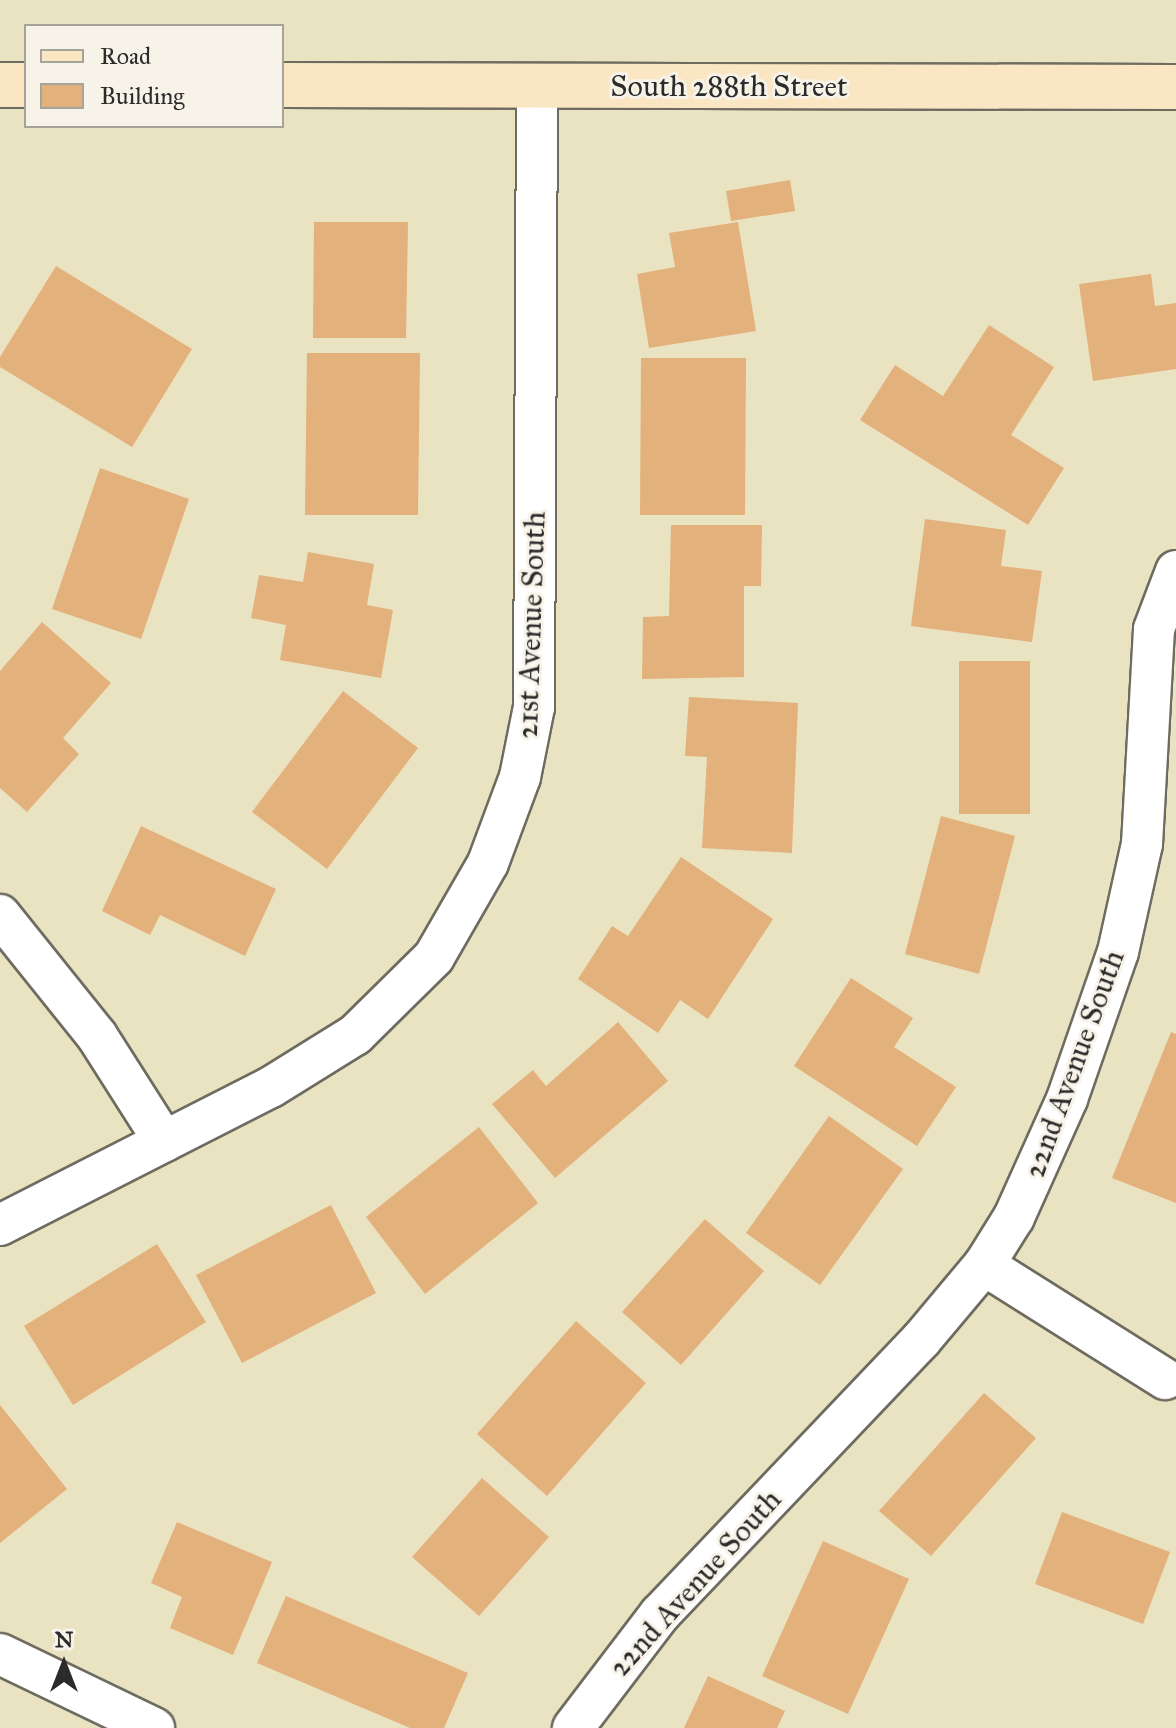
<!DOCTYPE html>
<style>
body{margin:0}
#map{position:relative;width:1176px;height:1728px;overflow:hidden;background:#eae3c2;font-family:"IM FELL Great Primer",serif}
div>[style]{position:absolute}
[style*='--x']{left:calc(var(--x)*1px);top:calc(var(--y)*1px);width:calc(var(--w)*1px);rotate:calc(var(--a)*1deg)}
.building>*{inset:0;background:#e3b17b}
.roads{filter:drop-shadow(2px 0 #6e6b60) drop-shadow(-2px 0 #6e6b60) drop-shadow(0 2px #6e6b60) drop-shadow(0 -2px #6e6b60)}
.street>*{height:40px;margin:-20px;padding:0 20px;transform-origin:20px;border-radius:20px;background:#fff}
.secondary>*{height:44px;margin:-22px;padding:0 22px;transform-origin:22px;border-radius:22px;background:#fbe6c4}
span{translate:-50% -50%;white-space:nowrap;text-align:center;line-height:1.15;-webkit-text-stroke:6px #f7f3e8;paint-order:stroke}
.street-label{font-size:30px;color:#2b2b2b}
.legend{position:absolute;left:24px;top:24px;width:260px;height:104px;box-sizing:border-box;background:#f7f3e8;border:2px solid #a5a39c;margin:0;padding:10px 14px;list-style:none;font-size:24px;color:#2b2b2b}
.legend li{display:flex;align-items:center;gap:16px;height:40px}
.legend b{width:40px;border:2px solid #a5a39c}
.north{position:absolute;left:24px;top:1624px;width:80px;height:80px;-webkit-text-stroke:6px #f7f3e8;paint-order:stroke;rotate:0deg;font-size:22px;font-weight:700;line-height:32px;text-align:center;color:#2b2b2b}
.north::after{content:'';display:block;margin:auto;width:28px;height:36px;background:#2b2b2b;clip-path:polygon(50% 0,100% 100%,50% 72%,0 100%)}
</style>
<div id="map">
<div class="building">
<i style="clip-path:polygon(790px 180px,795px 211px,731px 221px,726px 191px)"></i>
<i style="clip-path:polygon(314px 222px,408px 222px,406px 338px,313px 338px)"></i>
<i style="clip-path:polygon(738px 222px,756px 331px,649px 348px,637px 274px,675px 267px,669px 233px)"></i>
<i style="clip-path:polygon(56px 266px,192px 349px,132px 447px,0 367px,0 357px)"></i>
<i style="clip-path:polygon(1151px 274px,1155px 306px,1176px 303px,1176px 369px,1093px 381px,1079px 284px)"></i>
<i style="clip-path:polygon(989px 325px,1054px 367px,1011px 435px,1064px 468px,1028px 525px,860px 420px,895px 365px,943px 396px)"></i>
<i style="clip-path:polygon(307px 353px,420px 353px,418px 515px,305px 515px)"></i>
<i style="clip-path:polygon(641px 358px,746px 358px,745px 515px,640px 515px)"></i>
<i style="clip-path:polygon(100px 468px,189px 499px,141px 639px,52px 609px)"></i>
<i style="clip-path:polygon(925px 519px,1006px 530px,1001px 566px,1042px 571px,1032px 642px,911px 626px)"></i>
<i style="clip-path:polygon(671px 525px,762px 525px,761px 586px,744px 586px,744px 677px,642px 679px,643px 617px,669px 616px)"></i>
<i style="clip-path:polygon(308px 552px,374px 564px,367px 605px,393px 610px,381px 678px,280px 660px,286px 625px,251px 618px,259px 575px,303px 582px)"></i>
<i style="clip-path:polygon(42px 622px,111px 683px,63px 738px,79px 754px,27px 812px,0 788px,0 671px)"></i>
<i style="clip-path:polygon(959px 661px,1030px 661px,1030px 814px,959px 814px)"></i>
<i style="clip-path:polygon(343px 691px,418px 748px,327px 869px,252px 812px)"></i>
<i style="clip-path:polygon(689px 697px,798px 703px,792px 853px,702px 848px,707px 757px,685px 756px)"></i>
<i style="clip-path:polygon(941px 816px,1015px 836px,979px 974px,905px 954px)"></i>
<i style="clip-path:polygon(141px 826px,276px 889px,245px 956px,160px 915px,150px 935px,102px 911px)"></i>
<i style="clip-path:polygon(681px 857px,773px 919px,708px 1019px,680px 1000px,658px 1033px,578px 979px,612px 926px,628px 936px)"></i>
<i style="clip-path:polygon(851px 978px,913px 1018px,894px 1047px,956px 1087px,917px 1146px,794px 1066px)"></i>
<i style="clip-path:polygon(618px 1022px,668px 1081px,555px 1178px,492px 1104px,533px 1070px,546px 1086px)"></i>
<i style="clip-path:polygon(1171px 1032px,1176px 1034px,1176px 1203px,1112px 1178px)"></i>
<i style="clip-path:polygon(829px 1116px,903px 1169px,820px 1285px,746px 1233px)"></i>
<i style="clip-path:polygon(479px 1127px,538px 1203px,425px 1294px,366px 1217px)"></i>
<i style="clip-path:polygon(331px 1205px,376px 1293px,242px 1363px,196px 1275px)"></i>
<i style="clip-path:polygon(705px 1219px,764px 1271px,681px 1365px,622px 1312px)"></i>
<i style="clip-path:polygon(157px 1244px,206px 1322px,73px 1405px,24px 1326px)"></i>
<i style="clip-path:polygon(576px 1321px,646px 1383px,547px 1496px,477px 1434px)"></i>
<i style="clip-path:polygon(984px 1393px,1036px 1438px,931px 1556px,879px 1511px)"></i>
<i style="clip-path:polygon(0 1405px,67px 1489px,0 1543px)"></i>
<i style="clip-path:polygon(482px 1478px,549px 1537px,479px 1616px,412px 1557px)"></i>
<i style="clip-path:polygon(1062px 1512px,1170px 1552px,1143px 1624px,1035px 1584px)"></i>
<i style="clip-path:polygon(177px 1522px,272px 1562px,233px 1655px,170px 1628px,182px 1597px,151px 1583px)"></i>
<i style="clip-path:polygon(823px 1541px,909px 1579px,848px 1714px,762px 1676px)"></i>
<i style="clip-path:polygon(286px 1596px,468px 1673px,444px 1728px,410px 1728px,257px 1663px)"></i>
<i style="clip-path:polygon(708px 1676px,785px 1711px,777px 1728px,684px 1728px)"></i>
</div>
<div class="roads">
<div class="street">
<i style="--x:0;--y:915;--w:155;--a:51.3"></i>
<i style="--x:97;--y:1036;--w:125;--a:57.5"></i>
<i style="--x:0;--y:1225;--w:304;--a:-27"></i>
<i style="--x:271;--y:1087;--w:99;--a:-31.8"></i>
<i style="--x:355;--y:1035;--w:111;--a:-44.6"></i>
<i style="--x:434;--y:957;--w:108;--a:-60.1"></i>
<i style="--x:488;--y:863;--w:92;--a:-69.6"></i>
<i style="--x:520;--y:777;--w:71;--a:-78.7"></i>
<i style="--x:534;--y:707;--w:622;--a:-89.72"></i>
<i style="--x:984;--y:1265;--w:214;--a:32.2"></i>
<i style="--x:0;--y:1654;--w:171;--a:25.7"></i>
<i style="--x:573;--y:1728;--w:143;--a:-52.7"></i>
<i style="--x:660;--y:1614;--w:378;--a:-46.4"></i>
<i style="--x:921;--y:1340;--w:98;--a:-50"></i>
<i style="--x:984;--y:1265;--w:57;--a:-58"></i>
<i style="--x:1014;--y:1217;--w:129;--a:-65.8"></i>
<i style="--x:1067;--y:1099;--w:156;--a:-70.9"></i>
<i style="--x:1118;--y:952;--w:111;--a:-77.5"></i>
<i style="--x:1142;--y:844;--w:215;--a:-86.8"></i>
<i style="--x:1154;--y:629;--w:62;--a:-69.2"></i>
</div>
<div class="secondary">
<i style="--x:0;--y:85;--w:26;--a:0"></i>
<i style="--x:282;--y:85;--w:894;--a:0.13"></i>
</div>
</div>
<div class="street-label">
<span style="left:729px;top:86px">South 288th Street</span>
<span style="left:531px;top:625px;rotate:-88deg">21st Avenue South</span>
<span style="left:1074px;top:1064px;rotate:-70deg">22nd Avenue South</span>
<span style="left:695px;top:1583px;rotate:-48deg">22nd Avenue South</span>
</div>
<ul class="legend">
<li><b style="height:10px;background:#fbe6c4"></b>Road</li>
<li><b style="height:22px;background:#e3b17b"></b>Building</li>
</ul>
<div class="north">N</div>
</div>
